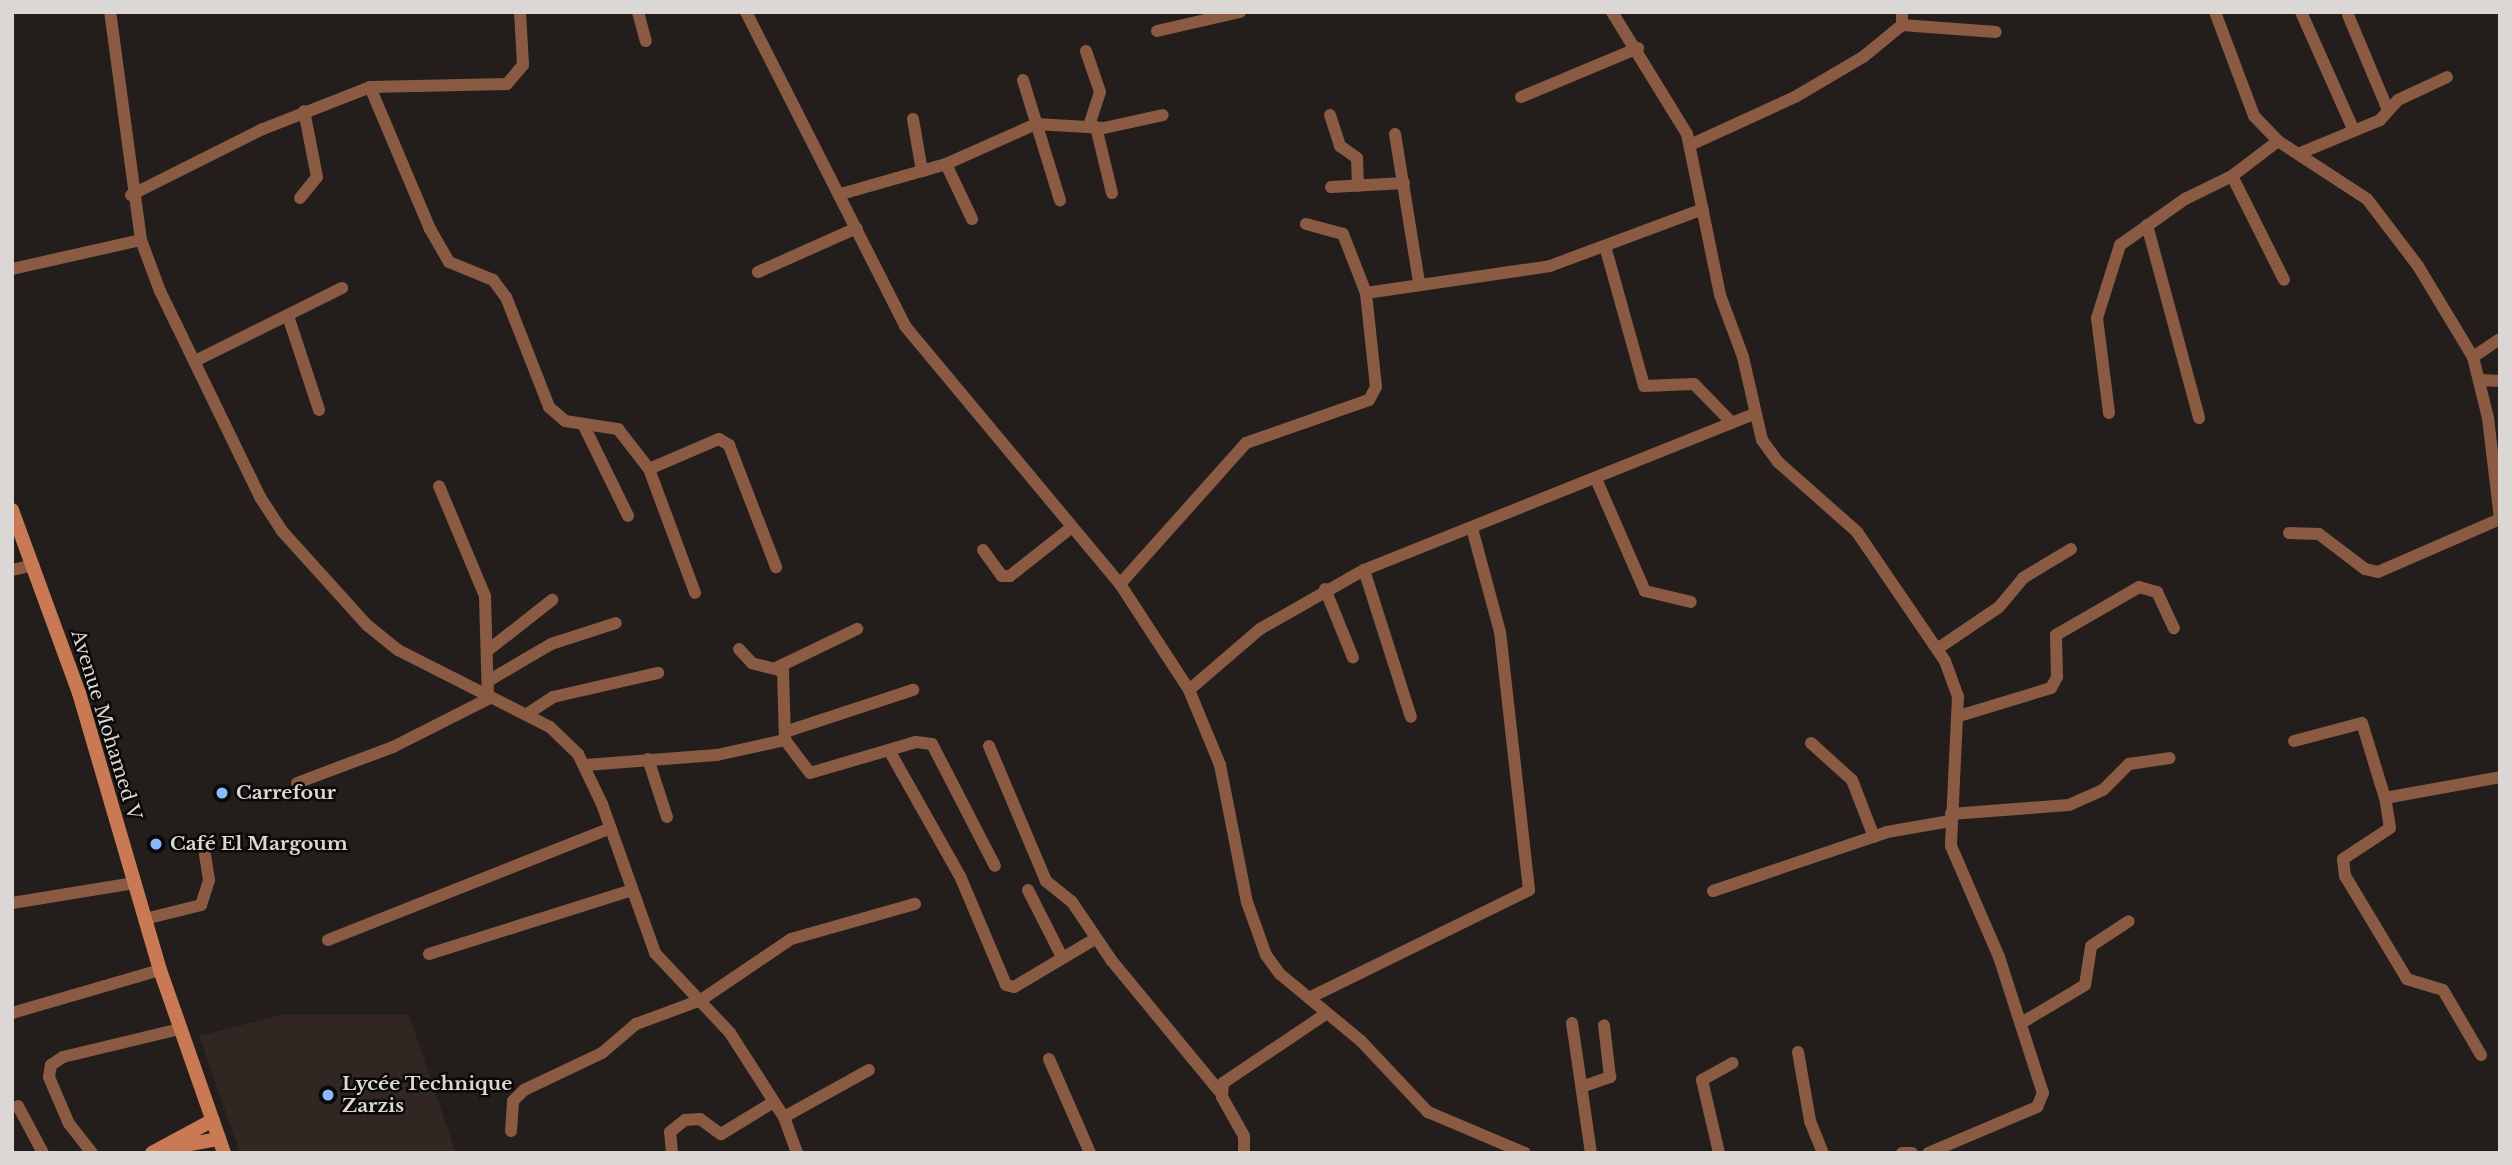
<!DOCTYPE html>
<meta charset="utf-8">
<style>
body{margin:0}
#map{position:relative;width:2512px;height:1165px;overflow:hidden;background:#231e1c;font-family:"Libre Baskerville",serif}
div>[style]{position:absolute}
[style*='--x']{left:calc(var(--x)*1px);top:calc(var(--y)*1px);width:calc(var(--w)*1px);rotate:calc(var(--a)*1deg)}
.built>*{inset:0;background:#312622}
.street>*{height:12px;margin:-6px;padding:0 6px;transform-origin:6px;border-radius:6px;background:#8b5a43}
.secondary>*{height:14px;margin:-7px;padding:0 7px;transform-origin:7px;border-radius:7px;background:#c97a54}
.dots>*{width:19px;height:19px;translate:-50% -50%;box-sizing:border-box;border:4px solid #0b0908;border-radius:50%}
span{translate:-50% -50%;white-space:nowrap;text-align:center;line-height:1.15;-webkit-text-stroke:5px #0b0908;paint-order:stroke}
.street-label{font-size:19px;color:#dad7d5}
.poi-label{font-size:19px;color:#dad7d5;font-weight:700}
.left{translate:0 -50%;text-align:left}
.frame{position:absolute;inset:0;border:14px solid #dad7d5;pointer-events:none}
</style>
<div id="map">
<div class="built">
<i style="clip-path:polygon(281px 1015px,409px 1015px,456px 1153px,240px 1153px,199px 1036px)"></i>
</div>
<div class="street">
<i style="--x:638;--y:12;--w:30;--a:75"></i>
<i style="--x:746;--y:12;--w:352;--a:63.1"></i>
<i style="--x:905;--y:326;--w:336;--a:50.2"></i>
<i style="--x:1120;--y:584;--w:126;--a:56.9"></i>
<i style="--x:1189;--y:690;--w:81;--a:67.5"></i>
<i style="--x:1220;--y:765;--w:140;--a:78.9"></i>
<i style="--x:1247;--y:902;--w:56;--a:70.3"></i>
<i style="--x:1266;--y:955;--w:24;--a:54"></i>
<i style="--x:1280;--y:974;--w:105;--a:39.6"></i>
<i style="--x:1361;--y:1041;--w:98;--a:46.7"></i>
<i style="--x:1428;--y:1112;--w:105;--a:22.9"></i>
<i style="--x:1612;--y:12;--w:143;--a:58.4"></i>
<i style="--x:1687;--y:134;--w:164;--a:78.4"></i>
<i style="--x:1720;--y:295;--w:66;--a:69.6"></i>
<i style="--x:1743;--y:357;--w:85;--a:77.1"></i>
<i style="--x:1762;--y:440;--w:27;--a:54"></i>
<i style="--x:1778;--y:462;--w:106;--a:41.5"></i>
<i style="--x:1857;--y:532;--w:156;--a:55.7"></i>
<i style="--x:1945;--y:661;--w:37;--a:70"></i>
<i style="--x:1958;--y:696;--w:150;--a:92.7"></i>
<i style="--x:1951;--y:846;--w:121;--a:66.6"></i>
<i style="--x:1999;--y:957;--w:143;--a:72.1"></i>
<i style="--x:2043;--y:1093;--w:15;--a:113"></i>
<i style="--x:2037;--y:1107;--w:118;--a:157.1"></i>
<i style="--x:2215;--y:12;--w:111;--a:69.4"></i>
<i style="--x:2254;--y:116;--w:35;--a:46"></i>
<i style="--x:2278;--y:141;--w:106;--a:33.1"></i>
<i style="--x:2367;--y:199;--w:84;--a:52.7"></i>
<i style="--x:2418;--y:266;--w:106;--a:58.9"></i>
<i style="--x:2473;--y:357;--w:63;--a:76.2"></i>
<i style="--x:2488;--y:418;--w:102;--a:83.2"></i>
<i style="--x:2301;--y:12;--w:130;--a:66"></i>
<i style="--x:2348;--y:15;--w:103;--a:67.2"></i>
<i style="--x:1902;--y:25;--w:94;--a:4.3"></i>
<i style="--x:1157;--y:31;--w:85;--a:-12.9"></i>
<i style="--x:1086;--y:51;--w:43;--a:71.1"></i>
<i style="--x:1100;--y:92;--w:36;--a:108"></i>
<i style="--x:1023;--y:80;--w:126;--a:72.9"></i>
<i style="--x:370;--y:87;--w:154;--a:67.1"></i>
<i style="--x:430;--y:229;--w:38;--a:60"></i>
<i style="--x:449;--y:262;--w:48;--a:22.2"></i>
<i style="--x:493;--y:280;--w:21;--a:53"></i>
<i style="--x:506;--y:297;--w:118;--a:68.6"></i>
<i style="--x:549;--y:407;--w:21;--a:41"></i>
<i style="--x:565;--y:421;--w:54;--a:8.6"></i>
<i style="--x:618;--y:429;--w:51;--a:52.2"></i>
<i style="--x:649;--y:469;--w:132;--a:69.6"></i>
<i style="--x:1521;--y:97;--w:127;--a:-22.7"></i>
<i style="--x:1330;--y:115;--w:33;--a:72"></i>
<i style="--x:1340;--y:146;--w:21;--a:35"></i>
<i style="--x:1357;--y:158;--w:28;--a:88"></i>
<i style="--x:913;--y:119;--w:53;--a:80.2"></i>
<i style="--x:1096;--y:127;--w:68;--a:76.4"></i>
<i style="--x:1395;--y:134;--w:151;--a:80.8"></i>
<i style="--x:2278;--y:141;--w:58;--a:142.7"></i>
<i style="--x:2232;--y:176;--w:116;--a:63.4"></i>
<i style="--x:1690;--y:145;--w:115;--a:-24.6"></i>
<i style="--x:1795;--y:97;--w:79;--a:-30.5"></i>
<i style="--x:1863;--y:57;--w:50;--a:-39.4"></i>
<i style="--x:1902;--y:25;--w:13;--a:-90"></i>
<i style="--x:2298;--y:154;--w:89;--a:-22.5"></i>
<i style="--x:2380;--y:120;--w:27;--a:-48"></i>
<i style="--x:2398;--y:100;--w:54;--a:-25.1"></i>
<i style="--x:946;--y:164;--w:61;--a:64.7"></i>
<i style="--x:1331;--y:187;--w:73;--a:-3.1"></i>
<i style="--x:841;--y:194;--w:109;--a:-15.9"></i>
<i style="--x:946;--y:164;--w:98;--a:-24"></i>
<i style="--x:1036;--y:124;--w:68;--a:3.4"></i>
<i style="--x:1104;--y:128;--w:60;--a:-12.4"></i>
<i style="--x:131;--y:195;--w:148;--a:-26.6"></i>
<i style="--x:263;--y:129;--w:115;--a:-21.4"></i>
<i style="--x:370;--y:87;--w:137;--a:-1.3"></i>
<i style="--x:507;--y:84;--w:25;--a:-50"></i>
<i style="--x:523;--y:65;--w:53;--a:-93.2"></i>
<i style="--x:300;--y:198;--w:27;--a:-51"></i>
<i style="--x:317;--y:177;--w:67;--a:-101.1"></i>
<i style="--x:1306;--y:224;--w:38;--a:15"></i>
<i style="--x:1343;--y:234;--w:63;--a:68.7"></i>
<i style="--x:2147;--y:225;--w:200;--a:74.9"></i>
<i style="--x:141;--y:240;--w:54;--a:69.6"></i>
<i style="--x:160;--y:291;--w:229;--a:64.1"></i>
<i style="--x:260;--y:497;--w:40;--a:57.1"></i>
<i style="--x:282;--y:531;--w:127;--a:47.9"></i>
<i style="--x:367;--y:625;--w:40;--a:39"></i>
<i style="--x:398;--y:650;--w:170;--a:26.9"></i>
<i style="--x:550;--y:727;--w:39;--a:44"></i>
<i style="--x:578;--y:754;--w:55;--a:64.4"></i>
<i style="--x:602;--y:804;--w:158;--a:70.4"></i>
<i style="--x:655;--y:953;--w:110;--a:46.8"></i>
<i style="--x:730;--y:1033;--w:100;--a:57.3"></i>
<i style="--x:784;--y:1117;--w:38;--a:70"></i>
<i style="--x:1605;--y:246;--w:145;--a:74.4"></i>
<i style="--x:1644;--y:386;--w:50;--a:-2.3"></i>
<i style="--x:1694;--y:384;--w:54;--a:45.7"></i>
<i style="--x:12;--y:269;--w:132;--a:-12.7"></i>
<i style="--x:141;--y:240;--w:230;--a:-97.7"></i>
<i style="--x:758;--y:272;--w:108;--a:-24"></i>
<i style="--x:288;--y:316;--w:99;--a:71.7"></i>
<i style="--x:2473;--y:357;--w:32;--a:-34"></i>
<i style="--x:197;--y:360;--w:162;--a:-26.4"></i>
<i style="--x:2481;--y:380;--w:19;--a:3"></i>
<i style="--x:2109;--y:413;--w:96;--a:-97.2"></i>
<i style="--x:2097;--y:318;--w:77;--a:-72.5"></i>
<i style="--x:2120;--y:245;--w:80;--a:-35.3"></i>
<i style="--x:2185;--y:199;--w:52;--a:-26.1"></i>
<i style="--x:584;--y:426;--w:100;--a:63.9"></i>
<i style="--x:649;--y:469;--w:76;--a:-23.2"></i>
<i style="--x:719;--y:439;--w:12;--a:31"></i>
<i style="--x:729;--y:445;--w:131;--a:68.9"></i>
<i style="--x:1596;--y:479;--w:122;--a:66.4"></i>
<i style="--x:1645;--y:591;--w:47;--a:13.4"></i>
<i style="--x:2289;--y:533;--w:30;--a:2"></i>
<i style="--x:2319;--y:534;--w:58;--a:37.3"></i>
<i style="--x:2365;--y:569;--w:13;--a:13"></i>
<i style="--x:2378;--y:572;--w:133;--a:-23.5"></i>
<i style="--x:983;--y:550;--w:32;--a:54"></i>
<i style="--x:1002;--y:576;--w:8;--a:0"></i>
<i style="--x:1010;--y:576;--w:79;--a:-38.3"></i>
<i style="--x:12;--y:570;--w:22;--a:-13"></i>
<i style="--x:1364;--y:570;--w:154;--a:72.3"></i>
<i style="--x:1120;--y:584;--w:189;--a:-48.2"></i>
<i style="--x:1246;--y:443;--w:130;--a:-19.3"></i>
<i style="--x:1369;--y:400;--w:15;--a:-62"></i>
<i style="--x:1376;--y:387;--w:95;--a:-96.1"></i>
<i style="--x:1366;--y:293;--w:186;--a:-8.3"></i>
<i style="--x:1550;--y:266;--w:163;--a:-20.4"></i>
<i style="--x:1325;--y:589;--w:74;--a:67.9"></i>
<i style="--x:1937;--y:649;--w:75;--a:-34.1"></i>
<i style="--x:1999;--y:607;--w:38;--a:-50"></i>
<i style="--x:2023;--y:578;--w:56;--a:-31.1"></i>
<i style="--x:487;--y:651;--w:83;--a:-38.1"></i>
<i style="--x:778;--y:667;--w:88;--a:-25.7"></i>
<i style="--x:488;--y:681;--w:73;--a:-30.4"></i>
<i style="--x:551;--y:644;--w:68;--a:-17.9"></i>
<i style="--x:1189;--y:690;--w:94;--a:-40.7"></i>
<i style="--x:1260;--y:629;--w:120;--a:-29.6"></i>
<i style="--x:1364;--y:570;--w:420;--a:-21.8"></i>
<i style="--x:527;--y:714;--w:31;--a:-33"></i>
<i style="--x:553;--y:697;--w:108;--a:-12.9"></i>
<i style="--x:1959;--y:716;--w:96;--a:-16.9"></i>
<i style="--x:2051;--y:688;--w:13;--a:-61"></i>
<i style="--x:2057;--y:677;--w:42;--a:-91.4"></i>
<i style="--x:2056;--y:635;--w:96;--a:-30"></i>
<i style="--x:2139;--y:587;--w:19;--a:16"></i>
<i style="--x:2157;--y:592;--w:40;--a:65"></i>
<i style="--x:788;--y:731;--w:132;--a:-18.2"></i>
<i style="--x:785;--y:740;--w:41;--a:52.9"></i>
<i style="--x:810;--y:773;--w:110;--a:-16.3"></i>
<i style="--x:916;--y:742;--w:16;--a:7"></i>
<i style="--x:932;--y:744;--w:137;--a:62.7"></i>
<i style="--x:2294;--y:741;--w:70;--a:-14.8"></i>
<i style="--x:2362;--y:723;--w:78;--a:73"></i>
<i style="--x:1811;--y:743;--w:55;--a:42.1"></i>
<i style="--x:1852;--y:780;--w:61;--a:68.9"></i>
<i style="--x:989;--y:746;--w:147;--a:67.1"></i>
<i style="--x:1046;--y:881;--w:33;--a:39"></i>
<i style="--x:1072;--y:902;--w:71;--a:55.9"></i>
<i style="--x:1112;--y:961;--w:170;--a:50.5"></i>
<i style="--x:890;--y:752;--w:142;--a:60.6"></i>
<i style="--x:960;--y:876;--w:118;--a:67.1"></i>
<i style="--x:1006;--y:985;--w:8;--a:14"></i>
<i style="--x:1014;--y:987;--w:94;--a:-30.7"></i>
<i style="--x:648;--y:759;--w:61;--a:71.9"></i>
<i style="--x:586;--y:765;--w:131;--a:-4.4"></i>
<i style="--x:717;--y:755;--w:70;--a:-12.4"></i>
<i style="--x:785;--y:740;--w:69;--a:-91.7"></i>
<i style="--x:783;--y:671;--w:32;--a:-166"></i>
<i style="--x:752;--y:663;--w:19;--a:-133"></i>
<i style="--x:297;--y:783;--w:103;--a:-20.6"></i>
<i style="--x:393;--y:747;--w:106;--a:-26.8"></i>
<i style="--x:488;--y:699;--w:103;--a:-91.7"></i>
<i style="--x:485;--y:596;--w:119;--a:-112.7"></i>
<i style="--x:1951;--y:814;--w:118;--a:-4.4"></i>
<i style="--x:2069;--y:805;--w:37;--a:-24"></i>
<i style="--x:2103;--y:790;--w:37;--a:-45"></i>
<i style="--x:2129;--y:764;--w:41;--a:-8.3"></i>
<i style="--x:1028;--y:890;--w:73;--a:63.1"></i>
<i style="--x:1713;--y:891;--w:184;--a:-18.7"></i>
<i style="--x:1887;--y:832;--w:64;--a:-9.9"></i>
<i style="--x:12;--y:903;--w:124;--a:-9.3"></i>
<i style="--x:145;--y:919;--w:58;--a:-14"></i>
<i style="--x:201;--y:905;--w:26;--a:-72"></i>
<i style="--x:209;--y:880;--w:26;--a:-99"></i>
<i style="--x:328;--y:940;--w:304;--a:-21.6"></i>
<i style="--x:429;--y:954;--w:213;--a:-17.5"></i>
<i style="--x:1309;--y:998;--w:245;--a:-26.1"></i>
<i style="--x:1529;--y:890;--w:260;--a:-96.4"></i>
<i style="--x:1500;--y:632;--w:108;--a:-105.1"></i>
<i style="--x:12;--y:1013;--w:154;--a:-16.2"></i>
<i style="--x:2023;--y:1022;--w:72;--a:-30.8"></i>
<i style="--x:2085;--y:985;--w:39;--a:-81"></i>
<i style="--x:2091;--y:946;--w:45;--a:-33.3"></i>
<i style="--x:1572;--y:1023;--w:131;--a:81.7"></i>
<i style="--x:1798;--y:1052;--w:70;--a:80.1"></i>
<i style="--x:1810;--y:1121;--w:35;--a:68"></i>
<i style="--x:2481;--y:1055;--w:75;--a:-120.3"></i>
<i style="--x:2443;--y:990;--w:38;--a:-163"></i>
<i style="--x:2407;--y:979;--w:120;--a:-121"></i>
<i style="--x:2345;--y:876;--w:17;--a:-97"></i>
<i style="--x:2343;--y:859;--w:56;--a:-33.4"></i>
<i style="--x:2390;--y:828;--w:30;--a:-99"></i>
<i style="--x:2385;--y:798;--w:117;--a:-10.3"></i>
<i style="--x:1049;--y:1059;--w:103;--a:66.4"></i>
<i style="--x:1584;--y:1086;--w:28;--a:-19"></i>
<i style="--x:1610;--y:1077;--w:52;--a:-96.6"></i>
<i style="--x:18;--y:1106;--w:53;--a:62"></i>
<i style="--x:784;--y:1117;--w:97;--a:-28.9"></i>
<i style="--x:511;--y:1131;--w:30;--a:-86"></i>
<i style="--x:513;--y:1101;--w:16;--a:-45"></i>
<i style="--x:524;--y:1090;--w:86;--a:-25.4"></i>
<i style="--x:602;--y:1053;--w:45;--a:-40.5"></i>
<i style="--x:636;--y:1024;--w:69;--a:-20.3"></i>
<i style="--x:701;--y:1000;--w:109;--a:-34.1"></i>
<i style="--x:791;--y:939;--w:129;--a:-15.8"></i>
<i style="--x:92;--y:1153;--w:37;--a:-128"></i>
<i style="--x:69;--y:1124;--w:51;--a:-113.1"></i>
<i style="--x:49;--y:1077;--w:12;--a:-81"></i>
<i style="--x:51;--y:1065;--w:14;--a:-34"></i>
<i style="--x:63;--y:1057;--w:120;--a:-13.5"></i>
<i style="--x:672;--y:1153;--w:21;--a:-95"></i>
<i style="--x:670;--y:1132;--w:19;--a:-39"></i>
<i style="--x:685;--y:1120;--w:15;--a:-4"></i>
<i style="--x:700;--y:1119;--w:26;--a:36"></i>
<i style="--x:721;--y:1134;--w:60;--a:-31.3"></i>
<i style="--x:1244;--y:1153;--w:17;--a:-90"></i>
<i style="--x:1244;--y:1136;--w:45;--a:-119.4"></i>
<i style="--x:1222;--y:1097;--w:14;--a:-86"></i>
<i style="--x:1223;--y:1083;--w:125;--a:-33.9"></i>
<i style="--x:1719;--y:1153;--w:75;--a:-103.1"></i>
<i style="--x:1702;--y:1080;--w:35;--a:-29"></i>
<i style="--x:1902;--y:1153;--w:10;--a:0"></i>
</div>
<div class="secondary">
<i style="--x:12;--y:510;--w:195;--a:69.9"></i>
<i style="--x:79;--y:693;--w:289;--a:73.7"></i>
<i style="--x:160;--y:970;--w:194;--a:70.7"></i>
<i style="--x:162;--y:1149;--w:58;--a:-10"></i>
<i style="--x:152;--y:1153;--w:69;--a:-28.4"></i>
</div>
<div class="dots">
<i style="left:222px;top:793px;background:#89bafc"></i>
<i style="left:156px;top:844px;background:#89bafc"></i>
<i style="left:328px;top:1095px;background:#89bafc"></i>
</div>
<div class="street-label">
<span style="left:106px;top:725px;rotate:73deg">Avenue Mohamed V</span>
</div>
<div class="poi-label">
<span class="left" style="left:236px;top:793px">Carrefour</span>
<span class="left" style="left:170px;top:844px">Café El Margoum</span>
<span class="left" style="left:342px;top:1095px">Lycée Technique<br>Zarzis</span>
</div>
<div class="frame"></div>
</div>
